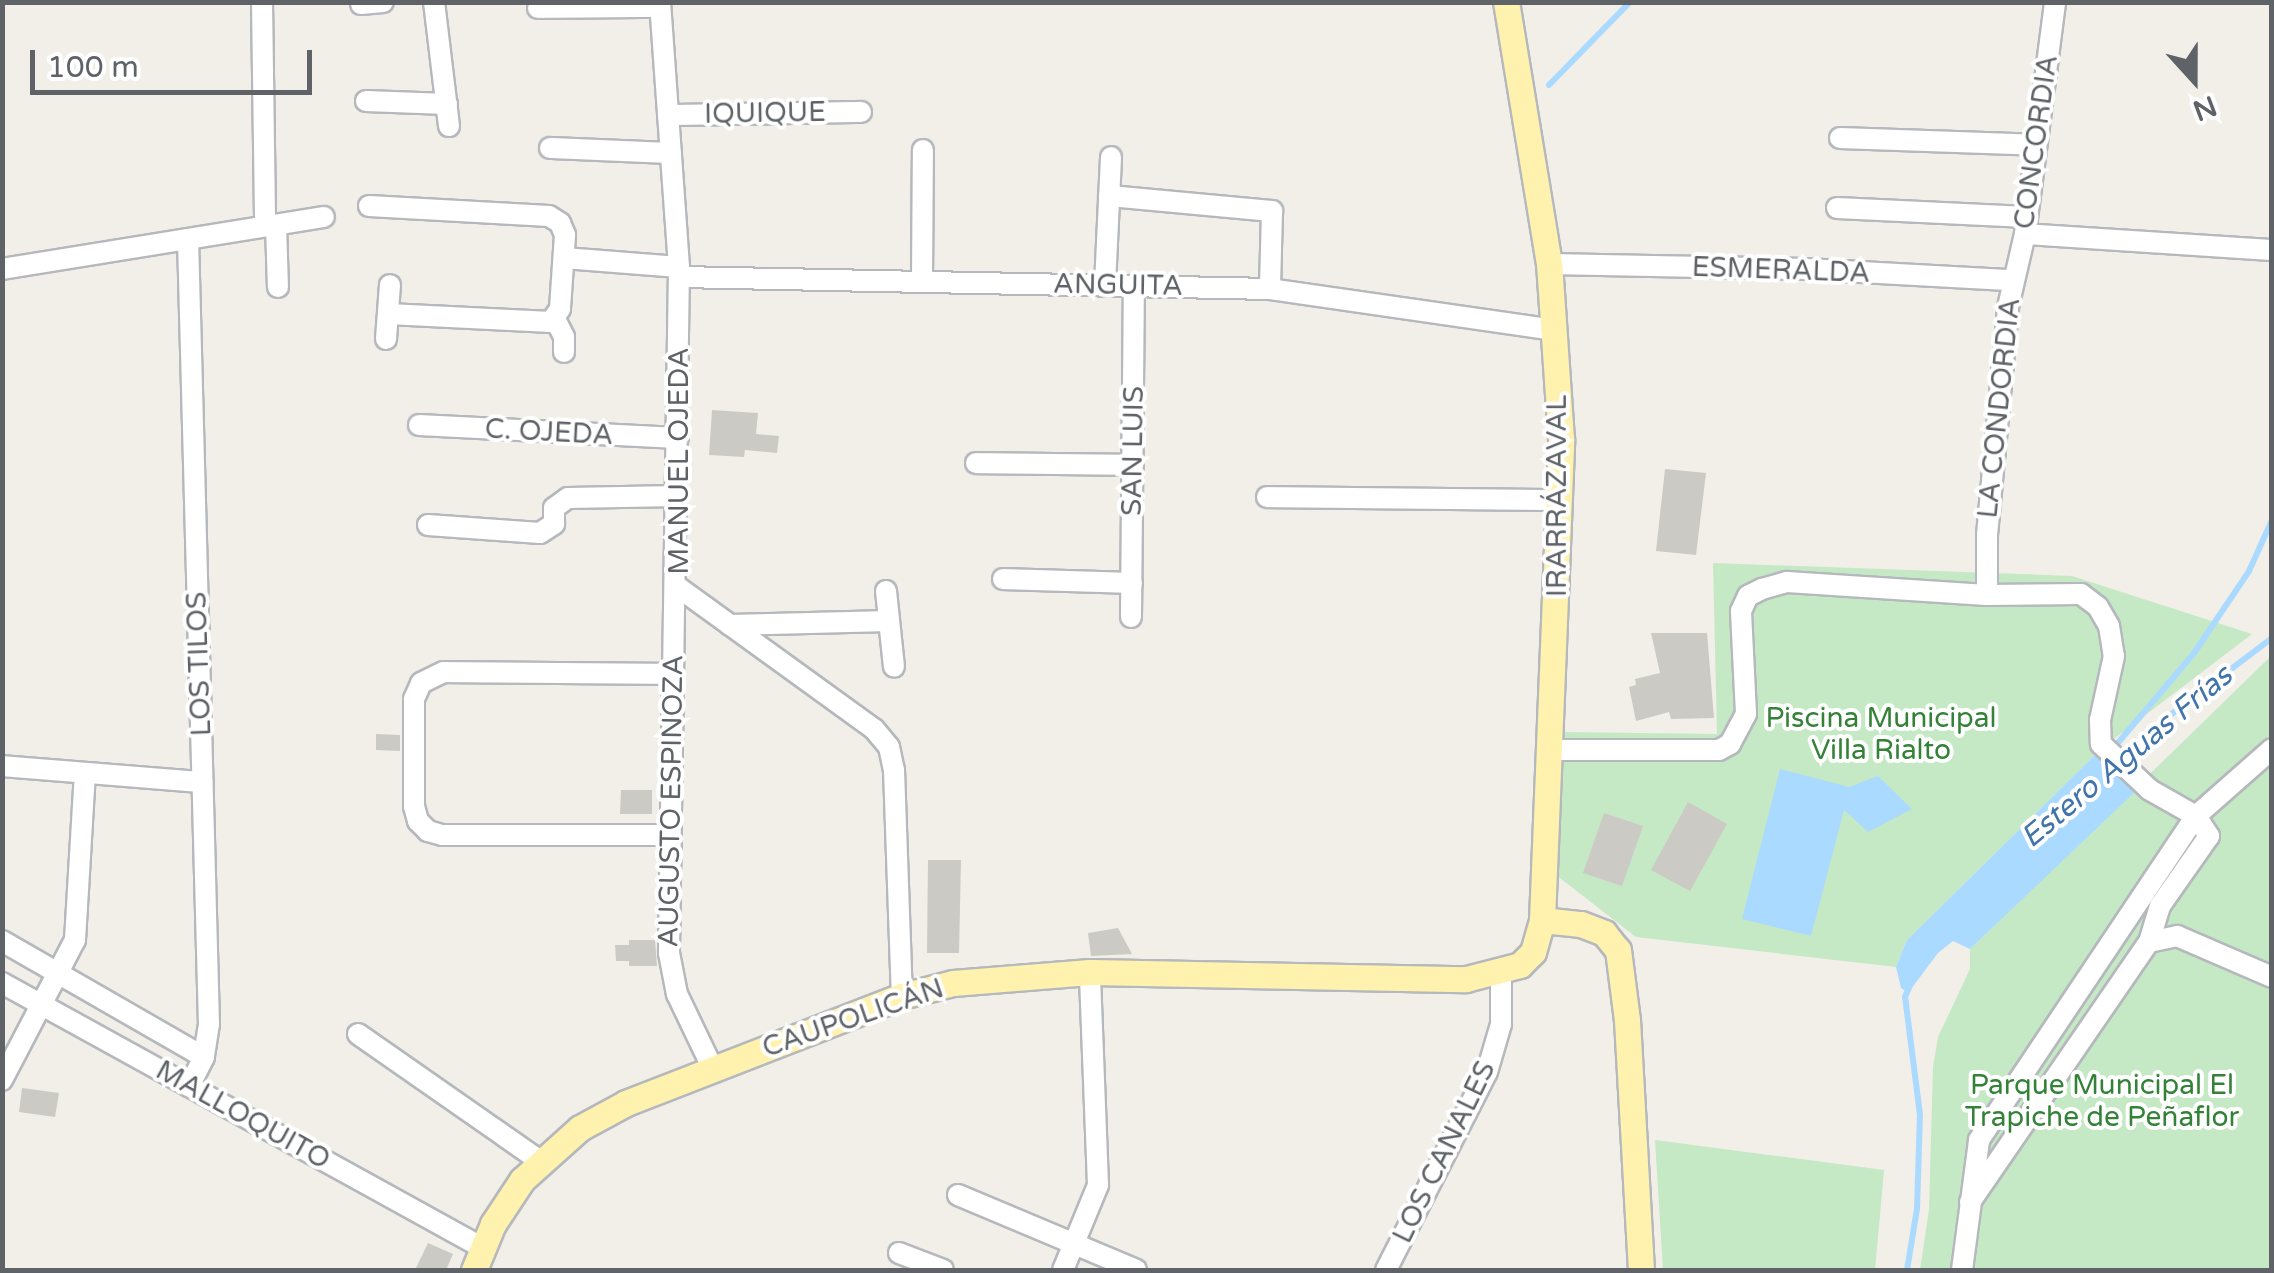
<!DOCTYPE html>
<meta charset="utf-8">
<style>
body{margin:0}
#map{position:relative;width:2274px;height:1273px;overflow:hidden;background:#f1efe8;font-family:"Varela Round",sans-serif}
div>[style]{position:absolute}
[style*='--x']{left:calc(var(--x)*1px);top:calc(var(--y)*1px);width:calc(var(--w)*1px);rotate:calc(var(--a)*1deg)}
.green>*{inset:0;background:#c5e8c5}
.water>*{inset:0;background:#aadaff}
.stream>*{height:6px;margin:-3px;padding:0 3px;transform-origin:3px;border-radius:3px;background:#aadaff}
.building>*{inset:0;background:#cccac5}
.roads{filter:drop-shadow(2px 0 #b5b8bc) drop-shadow(-2px 0 #b5b8bc) drop-shadow(0 2px #b5b8bc) drop-shadow(0 -2px #b5b8bc)}
.minor>*{height:20px;margin:-10px;padding:0 10px;transform-origin:10px;border-radius:10px;background:#fff}
.major>*{height:25px;margin:-12.5px;padding:0 12.5px;transform-origin:12.5px;border-radius:12.5px;background:#fff2af}
span{translate:-50% -50%;white-space:nowrap;text-align:center;line-height:1.15;-webkit-text-stroke:8px #fff;paint-order:stroke}
.street-label{font-size:28px;color:#5f6368}
.park-label{font-size:28px;color:#348238}
.water-label{font-size:30px;color:#4174aa;font-style:italic}
.frame{position:absolute;inset:0;border:5px solid #5f6368;pointer-events:none}
.north{position:absolute;left:2144px;top:30px;width:100px;height:100px;-webkit-text-stroke:8px #fff;paint-order:stroke;rotate:159deg;font-size:28px;font-weight:700;line-height:40px;text-align:center;color:#5f6368}
.north::after{content:'';display:block;margin:auto;width:35px;height:45px;background:#5f6368;clip-path:polygon(50% 0,100% 100%,50% 72%,0 100%)}
.scale{position:absolute;left:30px;top:50px;width:282px;height:45px;box-sizing:border-box;border:5px solid #5f6368;border-top:0;padding-left:12px;font-size:30px;line-height:35px;white-space:nowrap;color:#5f6368;-webkit-text-stroke:8px #fff;paint-order:stroke}
</style>
<div id="map">
<div class="green">
<i style="clip-path:polygon(1713px 563px,2072px 576px,2252px 634px,2102px 748px,1907px 940px,1896px 967px,1636px 937px,1556px 875px,1561px 732px,1717px 734px)"></i>
<i style="clip-path:polygon(2271px 656px,2271px 1270px,1920px 1270px,1929px 1210px,1933px 1067px,1938px 1037px,1970px 969px,1970px 949px)"></i>
<i style="clip-path:polygon(1655px 1140px,1884px 1170px,1875px 1270px,1663px 1270px)"></i>
</div>
<div class="water">
<i style="clip-path:polygon(2102px 748px,2141px 786px,1970px 949px,1953px 941px,1938px 953px,1908px 993px,1901px 988px,1896px 967px,1907px 940px)"></i>
<i style="clip-path:polygon(1780px 769px,1849px 787px,1878px 776px,1912px 809px,1868px 832px,1844px 810px,1811px 936px,1742px 919px)"></i>
</div>
<div class="stream">
<i style="--x:1549;--y:85;--w:116;--a:-45.7"></i>
<i style="--x:2111;--y:751;--w:128;--a:-49.7"></i>
<i style="--x:2194;--y:653;--w:99;--a:-56.1"></i>
<i style="--x:2249;--y:571;--w:56;--a:-65.7"></i>
<i style="--x:2121;--y:760;--w:65;--a:-42.5"></i>
<i style="--x:2169;--y:716;--w:129;--a:-37.1"></i>
<i style="--x:1907;--y:1270;--w:62;--a:-80.7"></i>
<i style="--x:1917;--y:1209;--w:94;--a:-88.2"></i>
<i style="--x:1920;--y:1115;--w:119;--a:-97.2"></i>
<i style="--x:1905;--y:997;--w:13;--a:-67"></i>
</div>
<div class="building">
<i style="clip-path:polygon(712px 410px,758px 413px,756px 434px,779px 436px,777px 453px,745px 450px,744px 457px,709px 455px)"></i>
<i style="clip-path:polygon(1665px 469px,1706px 473px,1696px 555px,1656px 551px)"></i>
<i style="clip-path:polygon(1651px 633px,1707px 633px,1714px 718px,1671px 719px,1669px 712px,1636px 721px,1629px 687px,1636px 685px,1635px 679px,1660px 673px)"></i>
<i style="clip-path:polygon(376px 734px,400px 735px,400px 751px,376px 750px)"></i>
<i style="clip-path:polygon(621px 790px,652px 790px,652px 814px,620px 814px)"></i>
<i style="clip-path:polygon(1688px 802px,1727px 824px,1690px 891px,1651px 870px)"></i>
<i style="clip-path:polygon(1604px 813px,1643px 826px,1622px 886px,1583px 873px)"></i>
<i style="clip-path:polygon(928px 860px,961px 860px,959px 953px,927px 953px)"></i>
<i style="clip-path:polygon(1118px 928px,1132px 954px,1091px 956px,1088px 933px)"></i>
<i style="clip-path:polygon(629px 940px,655px 940px,657px 966px,629px 966px,629px 961px,616px 961px,615px 945px,629px 945px)"></i>
<i style="clip-path:polygon(22px 1088px,59px 1093px,55px 1117px,19px 1112px)"></i>
<i style="clip-path:polygon(428px 1243px,453px 1254px,446px 1270px,415px 1270px)"></i>
</div>
<div class="roads">
<div class="minor">
<i style="--x:262;--y:2;--w:224;--a:89.2"></i>
<i style="--x:434;--y:2;--w:125;--a:83.1"></i>
<i style="--x:660;--y:2;--w:266;--a:85.9"></i>
<i style="--x:679;--y:267;--w:686;--a:90.84"></i>
<i style="--x:669;--y:953;--w:42;--a:79"></i>
<i style="--x:677;--y:994;--w:83;--a:64.4"></i>
<i style="--x:361;--y:4;--w:22;--a:-5"></i>
<i style="--x:538;--y:8;--w:122;--a:-0.5"></i>
<i style="--x:366;--y:101;--w:81;--a:2.1"></i>
<i style="--x:668;--y:115;--w:193;--a:-0.9"></i>
<i style="--x:1840;--y:138;--w:196;--a:2"></i>
<i style="--x:550;--y:148;--w:121;--a:2.4"></i>
<i style="--x:1109;--y:196;--w:164;--a:5.3"></i>
<i style="--x:1272;--y:211;--w:78;--a:91.5"></i>
<i style="--x:369;--y:206;--w:180;--a:3.2"></i>
<i style="--x:549;--y:216;--w:13;--a:32"></i>
<i style="--x:560;--y:223;--w:13;--a:67"></i>
<i style="--x:565;--y:235;--w:74;--a:93.9"></i>
<i style="--x:560;--y:309;--w:16;--a:125"></i>
<i style="--x:551;--y:322;--w:163;--a:-177.2"></i>
<i style="--x:1837;--y:208;--w:190;--a:2.7"></i>
<i style="--x:276;--y:225;--w:62;--a:88.2"></i>
<i style="--x:2025;--y:234;--w:248;--a:3.7"></i>
<i style="--x:188;--y:239;--w:785;--a:88.47"></i>
<i style="--x:209;--y:1024;--w:33;--a:99"></i>
<i style="--x:204;--y:1057;--w:33;--a:117"></i>
<i style="--x:564;--y:258;--w:115;--a:4.5"></i>
<i style="--x:1549;--y:264;--w:257;--a:1.1"></i>
<i style="--x:1806;--y:269;--w:206;--a:3.1"></i>
<i style="--x:2;--y:269;--w:326;--a:-9.2"></i>
<i style="--x:679;--y:277;--w:591;--a:1.16"></i>
<i style="--x:1270;--y:289;--w:288;--a:8.2"></i>
<i style="--x:922;--y:280;--w:130;--a:-89.6"></i>
<i style="--x:1105;--y:285;--w:128;--a:-87.3"></i>
<i style="--x:555;--y:319;--w:20;--a:63"></i>
<i style="--x:564;--y:337;--w:15;--a:90"></i>
<i style="--x:386;--y:339;--w:54;--a:-85.8"></i>
<i style="--x:419;--y:425;--w:259;--a:2.9"></i>
<i style="--x:976;--y:463;--w:157;--a:0.7"></i>
<i style="--x:1267;--y:497;--w:293;--a:0.6"></i>
<i style="--x:428;--y:525;--w:112;--a:4.1"></i>
<i style="--x:540;--y:533;--w:17;--a:-33"></i>
<i style="--x:554;--y:524;--w:16;--a:-90"></i>
<i style="--x:554;--y:508;--w:17;--a:-36"></i>
<i style="--x:568;--y:498;--w:109;--a:-1.1"></i>
<i style="--x:1003;--y:579;--w:129;--a:1.8"></i>
<i style="--x:675;--y:585;--w:246;--a:35.9"></i>
<i style="--x:874;--y:729;--w:23;--a:50"></i>
<i style="--x:889;--y:747;--w:24;--a:78"></i>
<i style="--x:894;--y:770;--w:226;--a:88"></i>
<i style="--x:886;--y:591;--w:76;--a:84"></i>
<i style="--x:1987;--y:595;--w:60;--a:-90"></i>
<i style="--x:1987;--y:535;--w:229;--a:-84.7"></i>
<i style="--x:2008;--y:307;--w:75;--a:-76.9"></i>
<i style="--x:2025;--y:234;--w:234;--a:-82.6"></i>
<i style="--x:1131;--y:617;--w:332;--a:-89.5"></i>
<i style="--x:730;--y:625;--w:159;--a:-1.4"></i>
<i style="--x:1550;--y:750;--w:169;--a:0"></i>
<i style="--x:1719;--y:750;--w:13;--a:-29"></i>
<i style="--x:1730;--y:744;--w:34;--a:-62"></i>
<i style="--x:1746;--y:714;--w:103;--a:-92.8"></i>
<i style="--x:1741;--y:611;--w:17;--a:-65"></i>
<i style="--x:1748;--y:596;--w:16;--a:-27"></i>
<i style="--x:1762;--y:589;--w:26;--a:-16"></i>
<i style="--x:1787;--y:582;--w:200;--a:3.7"></i>
<i style="--x:1987;--y:595;--w:94;--a:-0.6"></i>
<i style="--x:2081;--y:594;--w:21;--a:37"></i>
<i style="--x:2098;--y:607;--w:22;--a:60"></i>
<i style="--x:2109;--y:626;--w:30;--a:81"></i>
<i style="--x:2114;--y:656;--w:66;--a:102.3"></i>
<i style="--x:2100;--y:720;--w:24;--a:88"></i>
<i style="--x:2101;--y:744;--w:67;--a:43.2"></i>
<i style="--x:2150;--y:790;--w:53;--a:29.5"></i>
<i style="--x:2196;--y:816;--w:24;--a:57"></i>
<i style="--x:2209;--y:836;--w:85;--a:125"></i>
<i style="--x:2160;--y:906;--w:38;--a:107"></i>
<i style="--x:2;--y:766;--w:201;--a:4.6"></i>
<i style="--x:670;--y:835;--w:228;--a:180"></i>
<i style="--x:442;--y:835;--w:15;--a:-164"></i>
<i style="--x:428;--y:831;--w:14;--a:-135"></i>
<i style="--x:418;--y:821;--w:16;--a:-105"></i>
<i style="--x:414;--y:806;--w:107;--a:-90"></i>
<i style="--x:414;--y:699;--w:17;--a:-66"></i>
<i style="--x:421;--y:683;--w:25;--a:-26"></i>
<i style="--x:444;--y:672;--w:228;--a:0.5"></i>
<i style="--x:2;--y:941;--w:233;--a:29.9"></i>
<i style="--x:2;--y:983;--w:549;--a:28.85"></i>
<i style="--x:358;--y:1034;--w:222;--a:34.9"></i>
<i style="--x:2;--y:1080;--w:158;--a:-62.5"></i>
<i style="--x:75;--y:940;--w:167;--a:-86.6"></i>
<i style="--x:958;--y:1195;--w:193;--a:22.8"></i>
<i style="--x:1970;--y:1202;--w:316;--a:-55.5"></i>
<i style="--x:2149;--y:942;--w:29;--a:-12"></i>
<i style="--x:2177;--y:936;--w:103;--a:23.3"></i>
<i style="--x:899;--y:1253;--w:47;--a:21.1"></i>
<i style="--x:1063;--y:1270;--w:92;--a:-67.6"></i>
<i style="--x:1098;--y:1185;--w:213;--a:-92.2"></i>
<i style="--x:1386;--y:1270;--w:222;--a:-63"></i>
<i style="--x:1487;--y:1072;--w:50;--a:-73.7"></i>
<i style="--x:1501;--y:1024;--w:52;--a:-90"></i>
<i style="--x:1962;--y:1270;--w:131;--a:-82.5"></i>
<i style="--x:1979;--y:1140;--w:390;--a:-56.2"></i>
<i style="--x:2196;--y:816;--w:101;--a:-41.4"></i>
</div>
<div class="major">
<i style="--x:1542;--y:920;--w:39;--a:6"></i>
<i style="--x:1581;--y:924;--w:25;--a:21"></i>
<i style="--x:1604;--y:933;--w:22;--a:51"></i>
<i style="--x:1618;--y:950;--w:71;--a:82.7"></i>
<i style="--x:1627;--y:1020;--w:250;--a:86.8"></i>
<i style="--x:474;--y:1270;--w:50;--a:-67.6"></i>
<i style="--x:493;--y:1224;--w:53;--a:-56.6"></i>
<i style="--x:522;--y:1180;--w:78;--a:-41.9"></i>
<i style="--x:580;--y:1128;--w:52;--a:-28.5"></i>
<i style="--x:626;--y:1103;--w:296;--a:-21.2"></i>
<i style="--x:902;--y:996;--w:53;--a:-14.3"></i>
<i style="--x:953;--y:983;--w:137;--a:-4.6"></i>
<i style="--x:1090;--y:972;--w:376;--a:1.1"></i>
<i style="--x:1466;--y:979;--w:56;--a:-14.5"></i>
<i style="--x:1520;--y:965;--w:18;--a:-45"></i>
<i style="--x:1533;--y:952;--w:33;--a:-74"></i>
<i style="--x:1542;--y:920;--w:481;--a:-87.7"></i>
<i style="--x:1561;--y:439;--w:175;--a:-93.9"></i>
<i style="--x:1549;--y:264;--w:266;--a:-99.3"></i>
</div>
</div>
<div class="street-label">
<span style="left:765px;top:113px;rotate:-1deg">IQUIQUE</span>
<span style="left:2036px;top:142px;rotate:-82deg">CONCORDIA</span>
<span style="left:1781px;top:270px;rotate:2deg">ESMERALDA</span>
<span style="left:1118px;top:285px;rotate:1deg">ANGUITA</span>
<span style="left:1999px;top:408px;rotate:-84deg">LA CONDORDIA</span>
<span style="left:549px;top:432px;rotate:3deg">C. OJEDA</span>
<span style="left:1133px;top:451px;rotate:-89deg">SAN LUIS</span>
<span style="left:679px;top:461px;rotate:-90deg">MANUEL OJEDA</span>
<span style="left:1557px;top:496px;rotate:-90deg">IRARRÁZAVAL</span>
<span style="left:199px;top:664px;rotate:-92deg">LOS TILOS</span>
<span style="left:671px;top:801px;rotate:-89deg">AUGUSTO ESPINOZA</span>
<span style="left:853px;top:1018px;rotate:-19deg">CAUPOLICÁN</span>
<span style="left:243px;top:1115px;rotate:29deg">MALLOQUITO</span>
<span style="left:1444px;top:1152px;rotate:-64deg">LOS CANALES</span>
</div>
<div class="park-label">
<span style="left:1881px;top:734px">Piscina Municipal<br>Villa Rialto</span>
<span style="left:2102px;top:1101px">Parque Municipal El<br>Trapiche de Peñaflor</span>
</div>
<div class="water-label">
<span style="left:2127px;top:757px;rotate:-40deg">Estero Aguas Frías</span>
</div>
<div class="frame"></div>
<div class="north">N</div>
<div class="scale">100 m</div>
</div>
